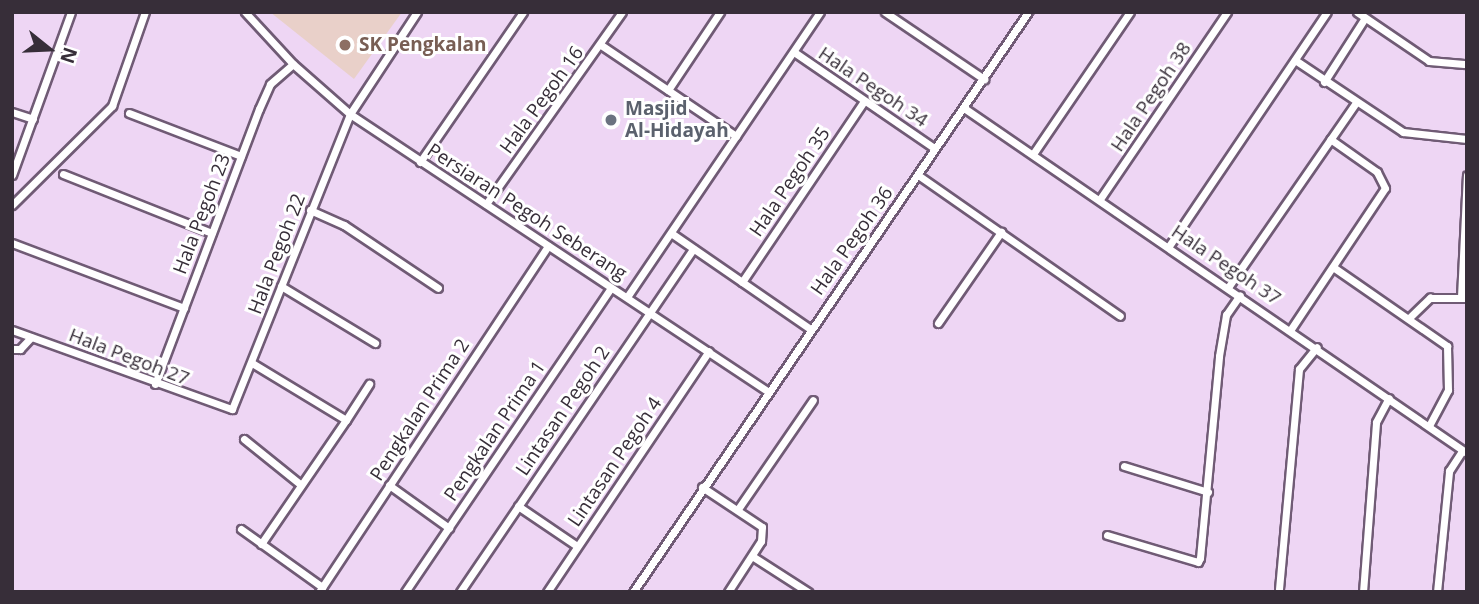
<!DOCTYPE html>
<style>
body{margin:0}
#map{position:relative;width:1479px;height:604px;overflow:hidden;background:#eed6f4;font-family:"Open Sans",sans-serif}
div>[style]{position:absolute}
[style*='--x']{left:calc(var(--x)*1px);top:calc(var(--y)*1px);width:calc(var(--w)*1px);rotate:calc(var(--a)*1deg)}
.education>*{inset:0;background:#e9d0c9}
.roads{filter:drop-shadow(2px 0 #705b75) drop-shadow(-2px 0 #705b75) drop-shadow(0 2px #705b75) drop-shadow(0 -2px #705b75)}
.street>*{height:7px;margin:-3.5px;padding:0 3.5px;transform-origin:3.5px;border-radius:3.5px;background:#fff}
.dots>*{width:19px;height:19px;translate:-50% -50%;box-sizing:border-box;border:4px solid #fff;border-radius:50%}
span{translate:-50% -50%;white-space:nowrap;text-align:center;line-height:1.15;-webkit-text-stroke:6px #fff;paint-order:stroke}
.education-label{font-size:19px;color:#785e54;font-weight:700}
.left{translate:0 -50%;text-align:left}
.street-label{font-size:19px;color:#372e39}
.worship-label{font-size:19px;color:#5b616d;font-weight:700}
.frame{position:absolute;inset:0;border:14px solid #372e39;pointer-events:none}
.north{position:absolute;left:14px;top:14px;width:70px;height:70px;-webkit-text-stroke:5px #fff;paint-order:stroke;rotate:108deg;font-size:19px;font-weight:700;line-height:28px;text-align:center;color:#372e39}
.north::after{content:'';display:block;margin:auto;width:24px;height:32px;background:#372e39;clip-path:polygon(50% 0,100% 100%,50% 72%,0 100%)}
</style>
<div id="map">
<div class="education">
<i style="clip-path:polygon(270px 12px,402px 12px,354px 79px)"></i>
</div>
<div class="roads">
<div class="street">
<i style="--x:245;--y:12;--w:71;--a:47.3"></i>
<i style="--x:293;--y:64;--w:76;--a:41.3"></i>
<i style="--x:350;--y:114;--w:501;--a:33.59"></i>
<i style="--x:885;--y:12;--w:120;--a:34.1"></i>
<i style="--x:1357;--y:12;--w:87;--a:34.2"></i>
<i style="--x:1429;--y:61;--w:38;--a:5"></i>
<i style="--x:601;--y:45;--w:163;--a:34"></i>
<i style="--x:794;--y:52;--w:170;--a:34.4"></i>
<i style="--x:1295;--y:60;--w:130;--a:33.7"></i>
<i style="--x:1403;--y:132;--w:64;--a:6.2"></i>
<i style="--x:1324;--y:82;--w:76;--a:-57.4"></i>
<i style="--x:668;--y:90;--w:94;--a:-56.3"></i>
<i style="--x:964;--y:108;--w:610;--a:34.45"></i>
<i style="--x:12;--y:112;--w:22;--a:18"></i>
<i style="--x:129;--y:113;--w:120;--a:21"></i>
<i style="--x:1033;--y:154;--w:172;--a:-55.7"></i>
<i style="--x:420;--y:162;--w:182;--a:-55.5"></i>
<i style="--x:63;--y:174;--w:160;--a:21.6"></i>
<i style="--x:12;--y:175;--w:173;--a:-70.1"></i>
<i style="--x:918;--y:175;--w:246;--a:34.9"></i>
<i style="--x:1100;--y:199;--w:226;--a:-55.8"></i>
<i style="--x:486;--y:204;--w:235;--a:-54.7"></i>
<i style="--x:12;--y:205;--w:141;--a:-44.7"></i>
<i style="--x:112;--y:106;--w:100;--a:-70.7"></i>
<i style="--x:310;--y:210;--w:37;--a:24"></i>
<i style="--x:344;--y:225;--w:113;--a:33.8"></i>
<i style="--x:671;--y:233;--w:169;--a:34.6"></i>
<i style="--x:12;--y:243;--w:184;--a:20.7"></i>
<i style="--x:1169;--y:246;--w:282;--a:-56"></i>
<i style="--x:1333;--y:267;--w:139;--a:34.7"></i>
<i style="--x:1447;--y:346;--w:44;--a:88.7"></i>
<i style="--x:1448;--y:390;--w:40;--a:118"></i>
<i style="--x:742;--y:282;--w:218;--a:-56"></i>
<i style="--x:281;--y:286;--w:110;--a:31.2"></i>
<i style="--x:1229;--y:286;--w:221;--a:-55.3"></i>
<i style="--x:627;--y:297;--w:344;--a:-55.9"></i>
<i style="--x:1461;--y:297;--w:122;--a:-87.2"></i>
<i style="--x:1410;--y:317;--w:28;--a:-44"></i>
<i style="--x:1430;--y:298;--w:37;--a:0"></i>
<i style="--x:938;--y:323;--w:111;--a:-55.3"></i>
<i style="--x:1291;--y:329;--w:169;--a:-56.3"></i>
<i style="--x:1385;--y:188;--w:18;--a:-117"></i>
<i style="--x:1377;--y:172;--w:57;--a:-144.9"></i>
<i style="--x:12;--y:330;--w:234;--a:19.8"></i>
<i style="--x:232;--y:409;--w:318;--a:-68.2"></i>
<i style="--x:350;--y:114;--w:122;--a:-56.7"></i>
<i style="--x:12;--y:349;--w:8;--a:0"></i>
<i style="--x:20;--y:349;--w:16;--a:-47"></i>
<i style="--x:252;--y:363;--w:110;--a:31.2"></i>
<i style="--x:346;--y:420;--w:43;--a:-57.4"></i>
<i style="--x:155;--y:384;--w:294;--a:-69.3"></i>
<i style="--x:259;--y:109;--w:27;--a:-66"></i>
<i style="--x:270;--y:84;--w:30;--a:-41"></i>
<i style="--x:244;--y:439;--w:73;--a:38.9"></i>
<i style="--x:1124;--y:466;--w:88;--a:17.2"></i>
<i style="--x:389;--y:485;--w:74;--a:35.6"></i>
<i style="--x:702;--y:487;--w:72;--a:33.7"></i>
<i style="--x:762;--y:527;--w:14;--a:94"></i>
<i style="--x:761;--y:541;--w:61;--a:122.9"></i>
<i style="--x:518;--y:506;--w:71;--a:34.1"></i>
<i style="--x:738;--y:509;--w:132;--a:-55.5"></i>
<i style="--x:241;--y:529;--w:100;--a:35.6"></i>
<i style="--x:1107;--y:535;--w:95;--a:16.5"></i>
<i style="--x:1198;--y:562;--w:4;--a:-63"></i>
<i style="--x:1200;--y:558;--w:203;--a:-84.6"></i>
<i style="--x:1219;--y:356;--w:42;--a:-80.3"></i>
<i style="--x:1226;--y:315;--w:24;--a:-55"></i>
<i style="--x:261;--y:544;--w:150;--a:-55.6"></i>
<i style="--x:752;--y:556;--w:67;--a:32.7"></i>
<i style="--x:1279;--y:589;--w:221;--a:-84.8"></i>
<i style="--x:1299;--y:369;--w:28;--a:-51"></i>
<i style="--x:319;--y:592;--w:415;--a:-56.5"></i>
<i style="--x:405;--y:592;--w:367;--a:-55.9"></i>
<i style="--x:460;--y:592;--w:415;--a:-55.8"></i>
<i style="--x:547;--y:592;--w:290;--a:-56.1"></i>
<i style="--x:633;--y:592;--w:702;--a:-55.74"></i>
<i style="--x:1363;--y:592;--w:170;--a:-85.6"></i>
<i style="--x:1376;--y:422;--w:27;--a:-62"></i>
<i style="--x:1437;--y:592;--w:122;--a:-84.3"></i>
<i style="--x:1449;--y:471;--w:24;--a:-57"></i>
</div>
</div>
<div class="dots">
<i style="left:345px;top:45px;background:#8d6e63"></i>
<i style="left:611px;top:120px;background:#6b7280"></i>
</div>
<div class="education-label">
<span class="left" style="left:359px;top:45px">SK Pengkalan</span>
</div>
<div class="street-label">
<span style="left:873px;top:87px;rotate:34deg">Hala Pegoh 34</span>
<span style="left:1151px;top:97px;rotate:-56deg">Hala Pegoh 38</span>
<span style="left:542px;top:100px;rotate:-54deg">Hala Pegoh 16</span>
<span style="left:790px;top:182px;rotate:-56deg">Hala Pegoh 35</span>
<span style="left:527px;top:212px;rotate:33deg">Persiaran Pegoh Seberang</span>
<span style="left:202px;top:214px;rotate:-69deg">Hala Pegoh 23</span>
<span style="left:852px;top:241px;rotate:-55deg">Hala Pegoh 36</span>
<span style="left:277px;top:254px;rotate:-69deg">Hala Pegoh 22</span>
<span style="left:1226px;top:265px;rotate:34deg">Hala Pegoh 37</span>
<span style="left:129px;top:357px;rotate:21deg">Hala Pegoh 27</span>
<span style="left:420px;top:410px;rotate:-57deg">Pengkalan Prima 2</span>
<span style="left:563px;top:411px;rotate:-56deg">Lintasan Pegoh 2</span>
<span style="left:495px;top:431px;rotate:-56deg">Pengkalan Prima 1</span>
<span style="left:615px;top:462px;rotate:-56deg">Lintasan Pegoh 4</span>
</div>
<div class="worship-label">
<span class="left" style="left:625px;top:120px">Masjid<br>Al-Hidayah</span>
</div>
<div class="frame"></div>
<div class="north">N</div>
</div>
